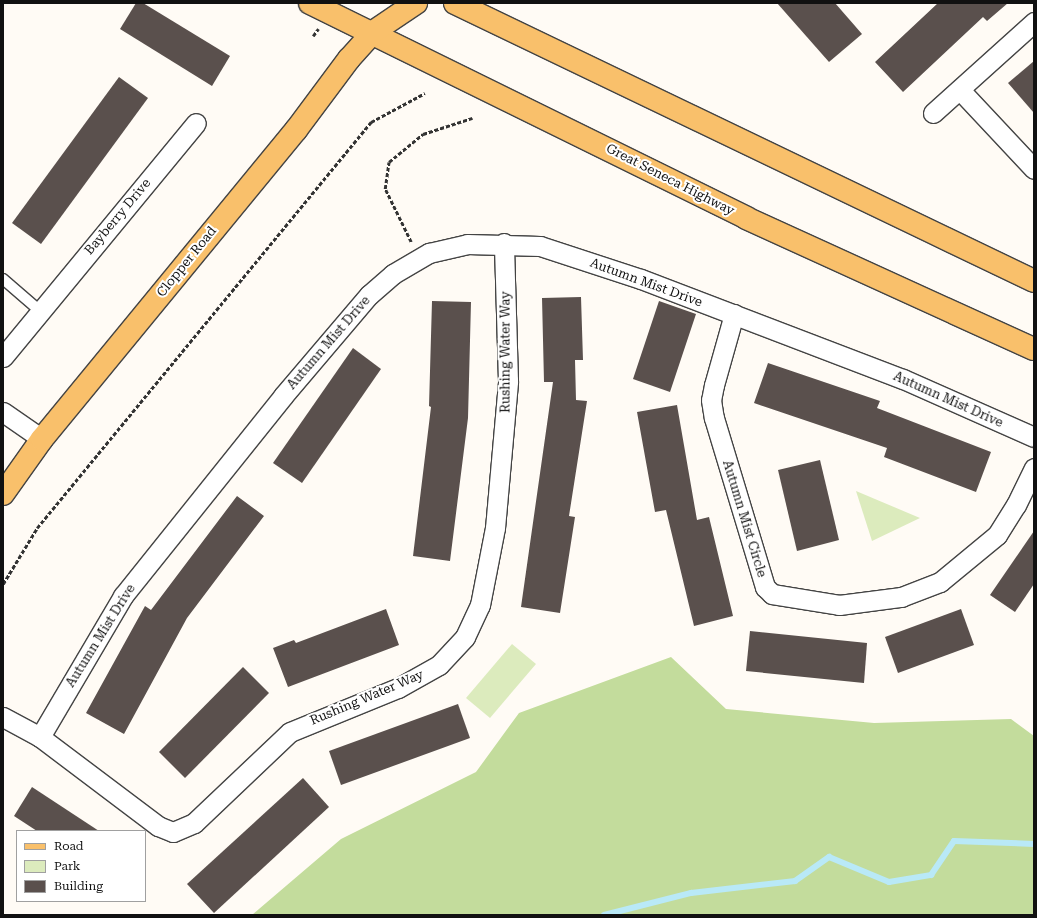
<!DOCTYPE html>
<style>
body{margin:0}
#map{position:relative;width:1037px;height:918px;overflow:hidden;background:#fffbf5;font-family:"Roboto Serif",serif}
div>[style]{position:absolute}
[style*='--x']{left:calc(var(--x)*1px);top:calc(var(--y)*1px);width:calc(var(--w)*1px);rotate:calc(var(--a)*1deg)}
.green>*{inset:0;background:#dcebbd}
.forest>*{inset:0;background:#c3dc9c}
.stream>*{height:6px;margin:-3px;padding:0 3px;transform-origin:3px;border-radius:3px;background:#b9e9f7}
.building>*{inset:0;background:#5a504d}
.path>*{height:2.5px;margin-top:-1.25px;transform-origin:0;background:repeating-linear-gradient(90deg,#333 0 4px,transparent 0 6px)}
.roads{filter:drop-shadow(1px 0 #444) drop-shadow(-1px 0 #444) drop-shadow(0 1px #444) drop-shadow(0 -1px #444)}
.service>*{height:10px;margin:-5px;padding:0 5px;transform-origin:5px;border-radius:5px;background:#fff}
.minor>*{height:19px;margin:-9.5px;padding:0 9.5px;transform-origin:9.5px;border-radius:9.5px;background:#fff}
.primary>*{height:22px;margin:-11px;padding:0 11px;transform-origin:11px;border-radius:11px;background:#f9c06b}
span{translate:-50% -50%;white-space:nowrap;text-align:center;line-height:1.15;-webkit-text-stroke:4px #fff;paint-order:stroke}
.street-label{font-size:13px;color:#111}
.frame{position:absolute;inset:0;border:4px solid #111;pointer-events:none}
.legend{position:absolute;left:16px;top:830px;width:130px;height:72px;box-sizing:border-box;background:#fff;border:1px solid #a0a0a0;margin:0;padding:5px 7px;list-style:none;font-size:12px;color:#111}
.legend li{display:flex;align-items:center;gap:8px;height:20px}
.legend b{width:20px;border:1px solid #a0a0a0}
</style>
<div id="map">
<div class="green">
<i style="clip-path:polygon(856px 491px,920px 518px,872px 541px)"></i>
<i style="clip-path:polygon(512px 644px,536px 664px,490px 718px,466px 698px)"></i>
</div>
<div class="forest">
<i style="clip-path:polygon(671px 657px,726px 709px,874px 723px,1011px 719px,1034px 736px,1034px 915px,252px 915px,341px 839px,476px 772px,519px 713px)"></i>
</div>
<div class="stream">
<i style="--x:604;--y:915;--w:90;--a:-14.2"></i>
<i style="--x:691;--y:893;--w:105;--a:-6.6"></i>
<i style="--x:795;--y:881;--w:42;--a:-35.2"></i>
<i style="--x:829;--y:857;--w:65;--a:22.6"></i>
<i style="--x:889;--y:882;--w:43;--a:-9.5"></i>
<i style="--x:931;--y:875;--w:41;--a:-55.9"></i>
<i style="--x:954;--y:841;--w:80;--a:2.1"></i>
</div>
<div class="building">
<i style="clip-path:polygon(136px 3px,143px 3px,230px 56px,212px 86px,120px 29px)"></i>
<i style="clip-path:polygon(777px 3px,835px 3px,862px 34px,829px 62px)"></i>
<i style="clip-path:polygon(938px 3px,1008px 3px,987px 21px,983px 17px,903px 92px,875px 62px)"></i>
<i style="clip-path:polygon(1034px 61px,1034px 113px,1008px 83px)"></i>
<i style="clip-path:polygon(119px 77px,148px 98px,41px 244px,12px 223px)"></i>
<i style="clip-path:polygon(581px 297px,583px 360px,575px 360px,576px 400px,587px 401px,569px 516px,575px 517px,560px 613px,521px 607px,553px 382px,544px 382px,542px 298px)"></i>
<i style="clip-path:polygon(432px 301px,471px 302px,468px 418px,450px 561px,413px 556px,431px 407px,429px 406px)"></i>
<i style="clip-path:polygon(659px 301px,696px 314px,670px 392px,633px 379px)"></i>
<i style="clip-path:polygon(353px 348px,381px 369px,302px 483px,273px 463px)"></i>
<i style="clip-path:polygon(768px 363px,880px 401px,877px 408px,991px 452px,976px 492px,884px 457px,887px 448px,754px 403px)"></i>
<i style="clip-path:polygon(677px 405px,697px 520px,709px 517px,733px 616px,694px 626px,666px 510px,655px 512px,637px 412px)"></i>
<i style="clip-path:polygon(820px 460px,839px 540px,797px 551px,778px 470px)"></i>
<i style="clip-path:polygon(237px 496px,264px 516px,187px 618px,124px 734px,86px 713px,145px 606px,151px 610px)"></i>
<i style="clip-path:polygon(1034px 531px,1034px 584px,1015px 612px,990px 595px)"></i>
<i style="clip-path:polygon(386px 609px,399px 645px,288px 687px,273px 648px,294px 640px,296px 643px)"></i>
<i style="clip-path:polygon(961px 609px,974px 645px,898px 673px,885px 637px)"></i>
<i style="clip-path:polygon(750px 631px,867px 643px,864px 683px,746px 671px)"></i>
<i style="clip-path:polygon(243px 667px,269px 693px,185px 778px,159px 752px)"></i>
<i style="clip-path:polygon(458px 704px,470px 738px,341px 785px,329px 751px)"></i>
<i style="clip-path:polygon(303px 778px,329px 807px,214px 913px,187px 884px)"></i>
<i style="clip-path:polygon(32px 787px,99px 831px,37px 831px,14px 816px)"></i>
</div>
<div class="path">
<i style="--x:313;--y:36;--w:9;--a:-54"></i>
<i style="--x:411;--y:242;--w:59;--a:-116.1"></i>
<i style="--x:385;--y:189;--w:27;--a:-82"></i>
<i style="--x:389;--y:162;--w:44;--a:-39.5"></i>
<i style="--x:423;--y:134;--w:52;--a:-18.1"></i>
<i style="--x:3;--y:584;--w:66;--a:-58.7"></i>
<i style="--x:37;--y:528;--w:526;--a:-50.56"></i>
<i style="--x:371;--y:122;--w:61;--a:-28.2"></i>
</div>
<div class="roads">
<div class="service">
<i style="--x:3;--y:279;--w:49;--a:40.9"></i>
</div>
<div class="minor">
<i style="--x:960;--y:90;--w:108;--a:46.9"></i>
<i style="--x:933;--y:113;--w:136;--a:-42"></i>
<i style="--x:734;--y:314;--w:74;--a:105.7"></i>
<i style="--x:714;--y:385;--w:15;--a:101"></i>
<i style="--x:711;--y:400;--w:18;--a:81"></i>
<i style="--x:714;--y:418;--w:177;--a:73.2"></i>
<i style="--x:765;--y:587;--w:10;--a:45"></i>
<i style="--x:772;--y:594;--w:68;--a:9.3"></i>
<i style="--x:839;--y:605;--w:63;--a:-7.4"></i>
<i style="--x:901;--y:597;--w:42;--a:-21"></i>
<i style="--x:940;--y:582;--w:74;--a:-39.5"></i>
<i style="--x:997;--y:535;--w:36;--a:-58"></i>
<i style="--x:1016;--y:505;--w:41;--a:-64.1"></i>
<i style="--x:3;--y:357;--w:303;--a:-50.5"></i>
<i style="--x:3;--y:412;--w:47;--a:34.7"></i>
<i style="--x:3;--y:717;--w:42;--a:28.4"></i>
<i style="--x:40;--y:737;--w:148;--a:37"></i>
<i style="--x:158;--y:826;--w:16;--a:22"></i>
<i style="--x:173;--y:832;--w:23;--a:-23"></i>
<i style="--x:194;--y:823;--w:132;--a:-43.5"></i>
<i style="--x:290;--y:732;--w:117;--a:-22.2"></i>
<i style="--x:398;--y:688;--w:47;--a:-29.3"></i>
<i style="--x:439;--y:665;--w:38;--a:-47"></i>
<i style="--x:465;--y:637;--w:35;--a:-65"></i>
<i style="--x:480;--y:605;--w:78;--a:-79"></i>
<i style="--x:495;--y:528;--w:148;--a:-84.9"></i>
<i style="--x:508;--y:381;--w:138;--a:-91.7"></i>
<i style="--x:40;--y:737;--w:164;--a:-59.5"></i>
<i style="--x:123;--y:596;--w:256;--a:-51.3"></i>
<i style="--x:283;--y:396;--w:133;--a:-49.6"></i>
<i style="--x:369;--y:295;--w:32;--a:-41"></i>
<i style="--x:393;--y:274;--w:42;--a:-30.3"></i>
<i style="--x:429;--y:253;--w:39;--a:-13"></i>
<i style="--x:467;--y:244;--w:73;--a:1.6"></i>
<i style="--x:540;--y:246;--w:106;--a:18.1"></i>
<i style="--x:641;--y:279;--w:280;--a:20.9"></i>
<i style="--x:903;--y:379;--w:143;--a:23.9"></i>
</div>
<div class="primary">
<i style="--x:310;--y:3;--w:486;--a:26.2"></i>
<i style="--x:746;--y:218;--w:316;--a:24.5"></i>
<i style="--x:455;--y:3;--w:642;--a:25.65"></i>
<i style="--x:3;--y:494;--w:67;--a:-54.7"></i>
<i style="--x:42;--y:439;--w:400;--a:-50.6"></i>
<i style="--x:296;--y:130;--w:89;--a:-53.3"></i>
<i style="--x:349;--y:59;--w:36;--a:-48"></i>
<i style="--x:373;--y:32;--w:52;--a:-34"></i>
</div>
</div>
<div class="street-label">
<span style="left:670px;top:180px;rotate:27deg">Great Seneca Highway</span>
<span style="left:118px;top:217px;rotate:-50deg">Bayberry Drive</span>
<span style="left:187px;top:262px;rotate:-51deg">Clopper Road</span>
<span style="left:646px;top:283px;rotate:20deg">Autumn Mist Drive</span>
<span style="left:329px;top:343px;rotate:-49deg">Autumn Mist Drive</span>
<span style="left:506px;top:352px;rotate:-90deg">Rushing Water Way</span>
<span style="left:948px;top:400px;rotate:24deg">Autumn Mist Drive</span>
<span style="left:744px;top:519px;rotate:73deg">Autumn Mist Circle</span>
<span style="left:101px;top:636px;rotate:-58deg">Autumn Mist Drive</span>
<span style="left:367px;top:698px;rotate:-23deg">Rushing Water Way</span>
</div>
<div class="frame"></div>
<ul class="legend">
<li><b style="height:5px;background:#f9c06b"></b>Road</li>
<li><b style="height:11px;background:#dcebbd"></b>Park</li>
<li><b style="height:11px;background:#5a504d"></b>Building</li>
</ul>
</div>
